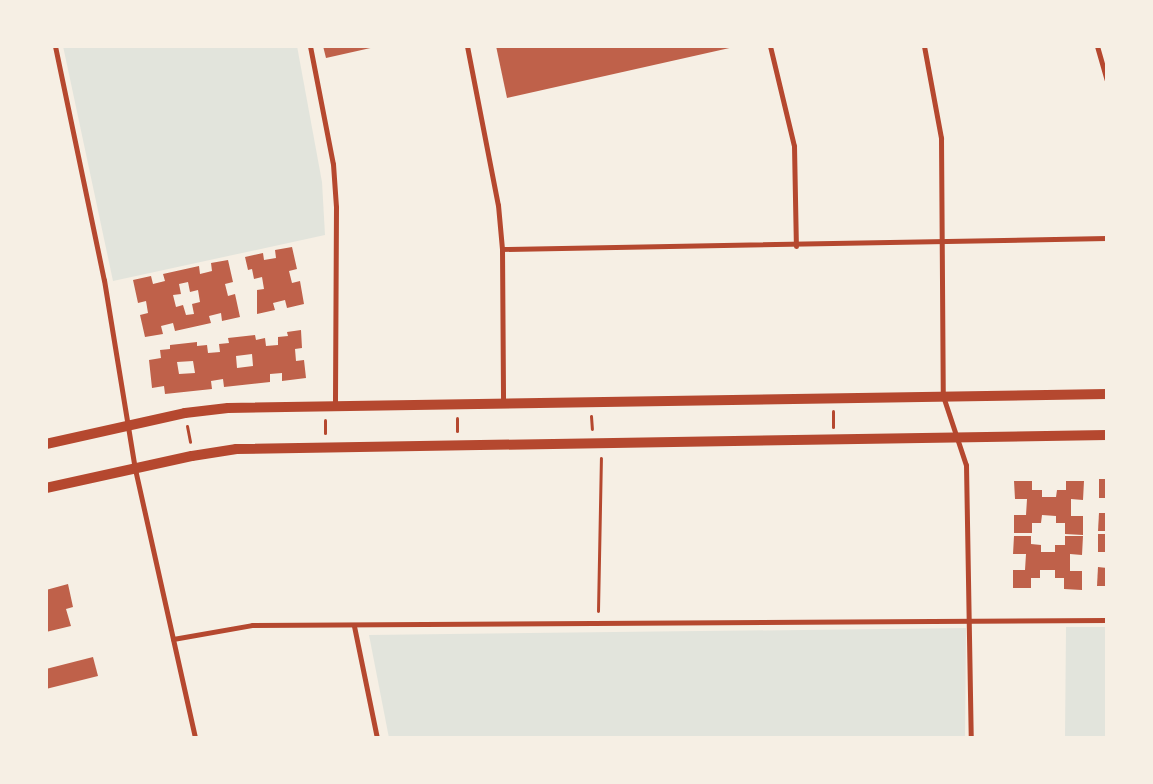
<!DOCTYPE html>
<style>
body{margin:0}
#map{position:relative;width:1153px;height:784px;overflow:hidden;background:#f6efe4;font-family:"Asap Condensed",sans-serif}
div>[style]{position:absolute}
[style*='--x']{left:calc(var(--x)*1px);top:calc(var(--y)*1px);width:calc(var(--w)*1px);rotate:calc(var(--a)*1deg)}
.green>*{inset:0;background:#e2e4dc}
.building>*{inset:0;background:#bf614a}
.path>*{height:3px;margin:-1.5px;padding:0 1.5px;transform-origin:1.5px;border-radius:1.5px;background:#b5482f}
.minor>*{height:5px;margin:-2.5px;padding:0 2.5px;transform-origin:2.5px;border-radius:2.5px;background:#b5482f}
.secondary>*{height:10px;margin:-5px;padding:0 5px;transform-origin:5px;border-radius:5px;background:#b5482f}
span{translate:-50% -50%;white-space:nowrap;text-align:center;line-height:1.15;-webkit-text-stroke:5px #f6efe4;paint-order:stroke}
.frame{position:absolute;inset:0;border:48px solid #f6efe4;pointer-events:none}
</style>
<div id="map">
<div class="green">
<i style="clip-path:polygon(63px 46px,297px 46px,322px 182px,325px 235px,113px 281px)"></i>
<i style="clip-path:polygon(1066px 627px,1107px 627px,1107px 738px,1065px 738px)"></i>
<i style="clip-path:polygon(966px 628px,965px 738px,389px 738px,369px 635px)"></i>
</div>
<div class="building">
<i style="clip-path:polygon(323px 46px,375px 46px,375px 47px,326px 58px)"></i>
<i style="clip-path:polygon(496px 46px,734px 46px,734px 47px,507px 98px)"></i>
<i style="clip-path:polygon(292px 247px,297px 269px,289px 271px,292px 283px,300px 281px,304px 304px,287px 308px,285px 300px,273px 303px,275px 310px,257px 314px,257px 290px,264px 289px,262px 277px,254px 279px,252px 269px,248px 270px,245px 257px,263px 253px,264px 260px,276px 258px,275px 250px)"></i>
<i style="clip-path:polygon(evenodd,228px 260px,233px 282px,225px 284px,228px 296px,235px 294px,240px 317px,222px 321px,221px 313px,209px 316px,211px 323px,175px 331px,173px 323px,161px 326px,163px 334px,145px 337px,140px 315px,148px 313px,146px 301px,138px 303px,133px 280px,151px 276px,153px 284px,165px 281px,163px 274px,199px 266px,200px 274px,212px 271px,211px 263px,228px 260px,188px 282px,190px 292px,198px 290px,200px 302px,192px 304px,194px 314px,186px 315px,183px 305px,176px 307px,173px 295px,181px 294px,179px 284px,188px 282px)"></i>
<i style="clip-path:polygon(evenodd,301px 330px,302px 348px,295px 349px,296px 361px,304px 360px,306px 378px,282px 381px,282px 373px,270px 374px,270px 382px,224px 387px,223px 379px,211px 381px,212px 389px,165px 394px,164px 386px,152px 388px,149px 360px,161px 358px,160px 350px,170px 349px,170px 345px,197px 342px,197px 346px,207px 345px,208px 353px,220px 352px,219px 344px,229px 343px,228px 338px,255px 335px,256px 340px,265px 338px,266px 346px,278px 345px,278px 337px,288px 336px,287px 332px,301px 330px,252px 354px,253px 366px,237px 368px,236px 356px,252px 354px,301px 330px,193px 361px,195px 373px,179px 374px,177px 362px,193px 361px)"></i>
<i style="clip-path:polygon(1099px 479px,1107px 479px,1107px 498px,1099px 498px)"></i>
<i style="clip-path:polygon(1014px 481px,1032px 481px,1032px 490px,1042px 490px,1042px 497px,1056px 497px,1057px 490px,1066px 490px,1066px 481px,1084px 481px,1083px 500px,1071px 499px,1071px 516px,1083px 516px,1083px 535px,1065px 534px,1065px 523px,1056px 523px,1056px 516px,1042px 515px,1041px 523px,1032px 523px,1032px 533px,1014px 533px,1014px 515px,1026px 515px,1027px 499px,1015px 499px)"></i>
<i style="clip-path:polygon(1099px 513px,1107px 513px,1107px 531px,1098px 531px)"></i>
<i style="clip-path:polygon(1098px 534px,1107px 534px,1107px 552px,1098px 552px)"></i>
<i style="clip-path:polygon(1014px 536px,1031px 536px,1031px 544px,1041px 545px,1041px 552px,1055px 552px,1055px 545px,1065px 545px,1065px 536px,1083px 536px,1082px 555px,1070px 554px,1070px 571px,1082px 571px,1082px 590px,1064px 589px,1064px 578px,1055px 578px,1055px 570px,1040px 570px,1040px 578px,1031px 578px,1031px 588px,1013px 588px,1013px 570px,1025px 570px,1026px 554px,1013px 554px)"></i>
<i style="clip-path:polygon(1098px 567px,1107px 568px,1107px 586px,1097px 586px)"></i>
<i style="clip-path:polygon(68px 584px,73px 607px,66px 609px,71px 626px,46px 632px,46px 590px)"></i>
<i style="clip-path:polygon(93px 657px,98px 676px,46px 689px,46px 669px)"></i>
</div>
<div class="path">
<i style="--x:833;--y:411;--w:16;--a:90"></i>
<i style="--x:591;--y:416;--w:13;--a:86"></i>
<i style="--x:457;--y:418;--w:13;--a:90"></i>
<i style="--x:325;--y:420;--w:13;--a:90"></i>
<i style="--x:187;--y:426;--w:16;--a:79"></i>
<i style="--x:598;--y:611;--w:153;--a:-88.9"></i>
</div>
<div class="minor">
<i style="--x:55;--y:46;--w:239;--a:78.2"></i>
<i style="--x:104;--y:280;--w:192;--a:80.7"></i>
<i style="--x:135;--y:469;--w:276;--a:77.4"></i>
<i style="--x:310;--y:46;--w:120;--a:79"></i>
<i style="--x:333;--y:164;--w:43;--a:86"></i>
<i style="--x:336;--y:207;--w:199;--a:90.3"></i>
<i style="--x:467;--y:46;--w:162;--a:79"></i>
<i style="--x:498;--y:205;--w:44;--a:84.8"></i>
<i style="--x:502;--y:249;--w:154;--a:89.6"></i>
<i style="--x:770;--y:46;--w:103;--a:76.5"></i>
<i style="--x:794;--y:146;--w:100;--a:88.9"></i>
<i style="--x:924;--y:46;--w:94;--a:79.5"></i>
<i style="--x:941;--y:138;--w:258;--a:89.6"></i>
<i style="--x:943;--y:396;--w:73;--a:71.6"></i>
<i style="--x:966;--y:465;--w:273;--a:89"></i>
<i style="--x:1097;--y:46;--w:35;--a:74"></i>
<i style="--x:502;--y:249;--w:605;--a:-1.04"></i>
<i style="--x:354;--y:626;--w:114;--a:78.4"></i>
<i style="--x:173;--y:639;--w:80;--a:-10"></i>
<i style="--x:252;--y:625;--w:855;--a:-0.34"></i>
</div>
<div class="secondary">
<i style="--x:46;--y:444;--w:142;--a:-12.6"></i>
<i style="--x:185;--y:413;--w:43;--a:-6.6"></i>
<i style="--x:228;--y:408;--w:879;--a:-0.91"></i>
<i style="--x:46;--y:488;--w:149;--a:-12.4"></i>
<i style="--x:192;--y:456;--w:45;--a:-9"></i>
<i style="--x:236;--y:449;--w:871;--a:-0.92"></i>
</div>
<div class="frame"></div>
</div>
